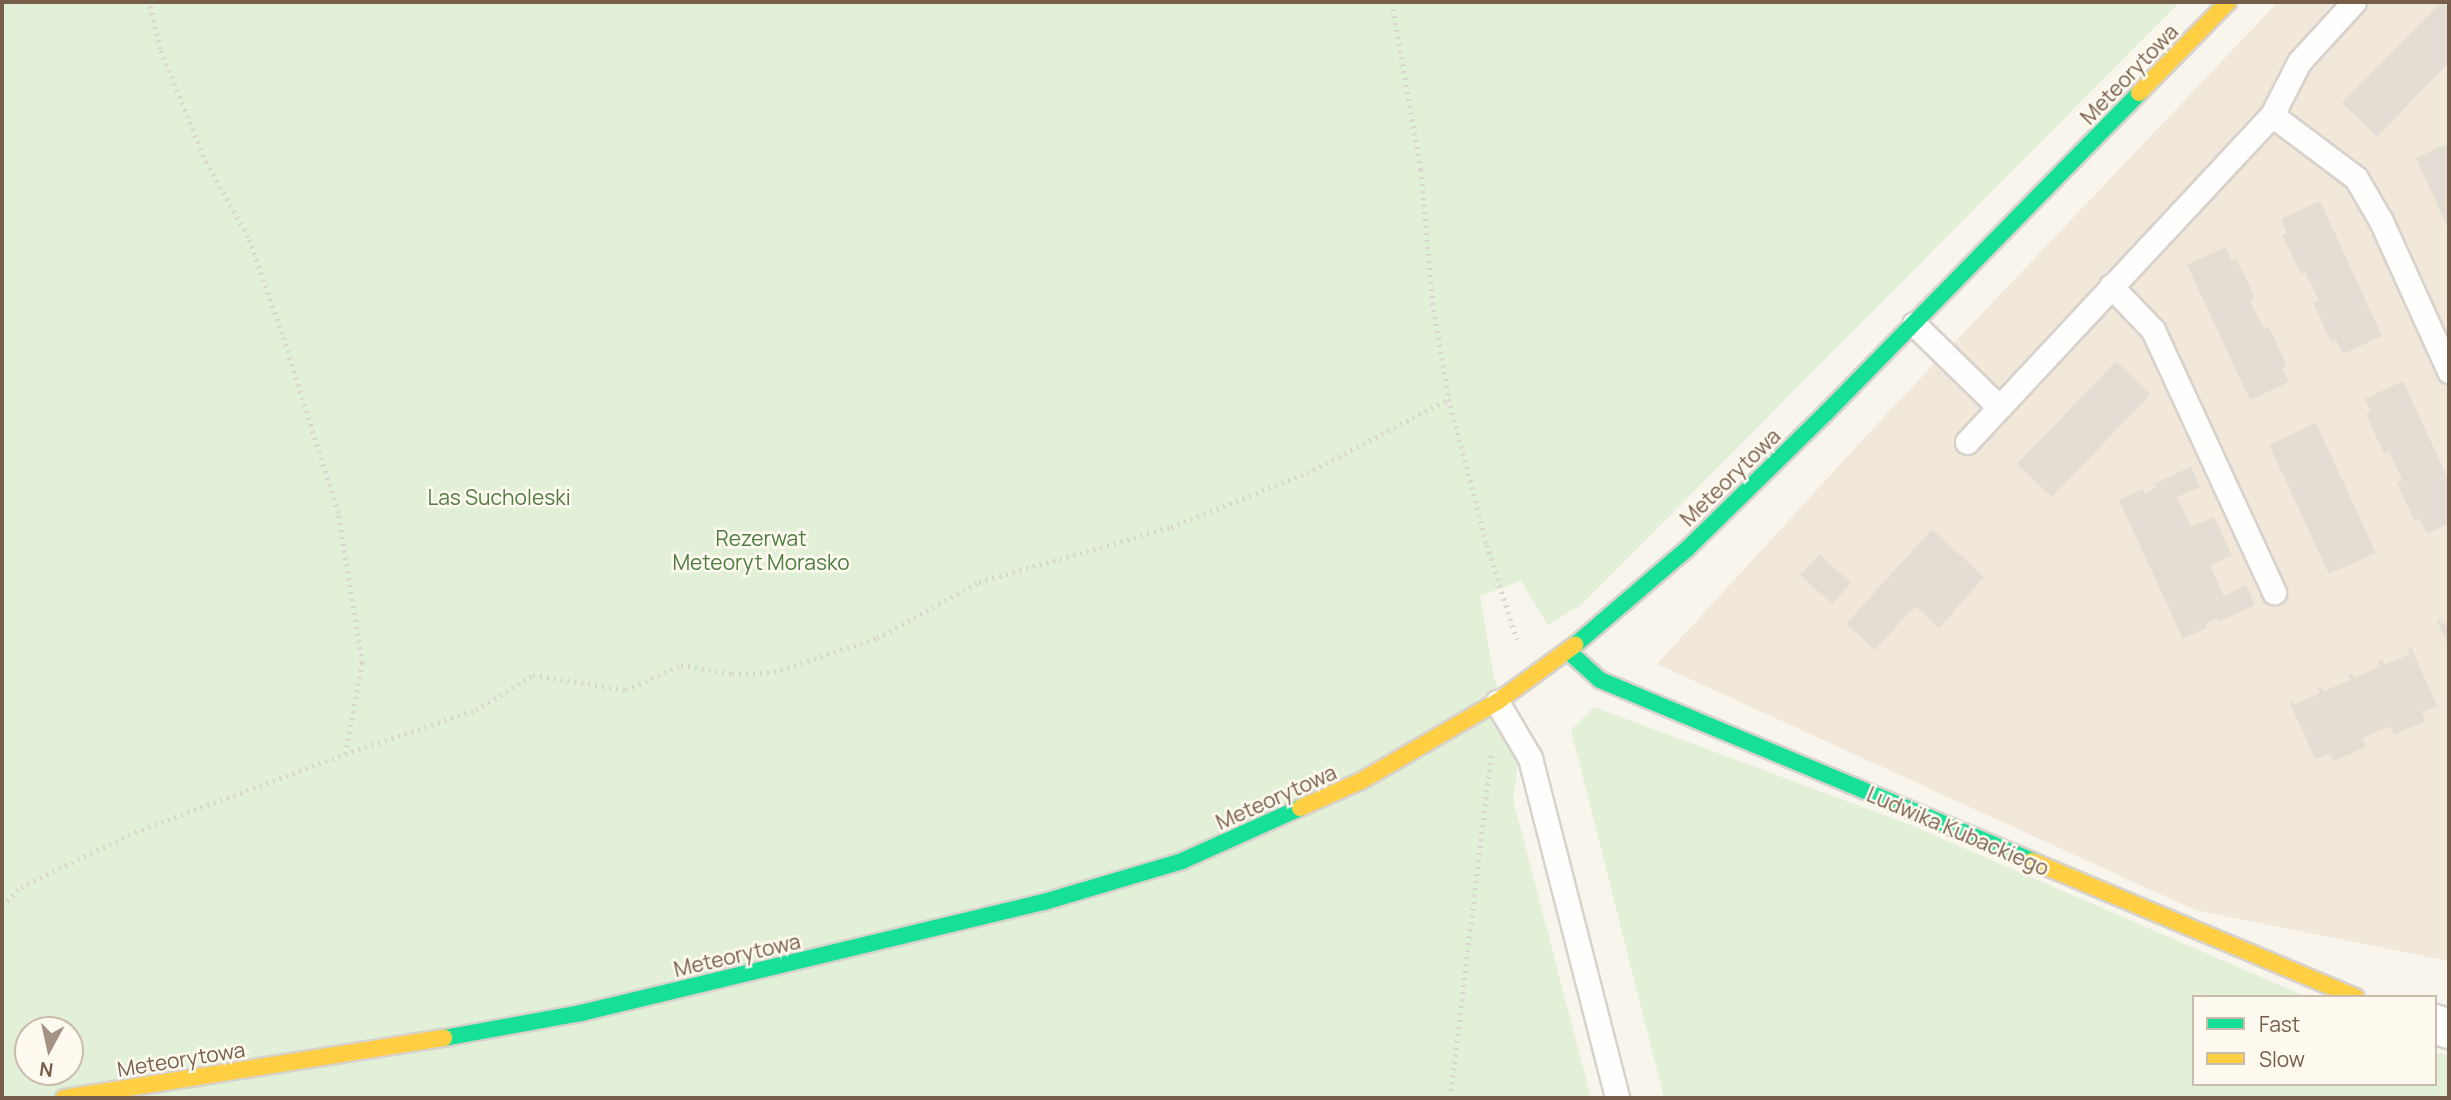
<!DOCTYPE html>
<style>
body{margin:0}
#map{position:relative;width:2451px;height:1100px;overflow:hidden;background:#f8f5ed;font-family:Manrope,sans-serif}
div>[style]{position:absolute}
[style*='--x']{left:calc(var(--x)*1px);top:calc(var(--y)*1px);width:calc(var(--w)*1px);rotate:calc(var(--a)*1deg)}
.residential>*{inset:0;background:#f1e8da}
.green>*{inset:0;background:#e3f0d8}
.building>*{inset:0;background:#e4ddd4}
.path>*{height:4.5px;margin-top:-2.25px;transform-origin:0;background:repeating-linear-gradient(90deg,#dad5cf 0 2px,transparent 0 7px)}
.roads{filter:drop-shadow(2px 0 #d7d2cb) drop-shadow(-2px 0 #d7d2cb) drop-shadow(0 2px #d7d2cb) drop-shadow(0 -2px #d7d2cb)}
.lane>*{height:23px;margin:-11.5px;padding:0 11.5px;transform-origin:11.5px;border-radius:11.5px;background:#fefefc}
.street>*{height:38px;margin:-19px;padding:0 19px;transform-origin:19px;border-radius:19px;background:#fefefc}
.fast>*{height:16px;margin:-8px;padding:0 8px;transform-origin:8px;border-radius:8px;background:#16e098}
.slow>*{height:16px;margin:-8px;padding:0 8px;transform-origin:8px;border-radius:8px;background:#ffcf43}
span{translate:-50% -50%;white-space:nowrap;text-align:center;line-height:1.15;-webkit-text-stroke:5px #fffaef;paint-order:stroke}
.street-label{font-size:21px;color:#775e4b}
.park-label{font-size:21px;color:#507d43}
.frame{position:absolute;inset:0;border:4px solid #775e4b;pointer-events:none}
.legend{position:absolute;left:2192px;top:995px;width:245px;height:91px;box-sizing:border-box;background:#fffaef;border:2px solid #c9bcad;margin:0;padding:9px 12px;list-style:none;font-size:21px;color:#775e4b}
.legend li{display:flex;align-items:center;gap:14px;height:35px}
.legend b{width:35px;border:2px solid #c9bcad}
.north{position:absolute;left:14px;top:1016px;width:70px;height:70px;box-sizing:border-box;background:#fffaef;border:2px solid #c9bcad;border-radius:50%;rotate:188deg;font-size:19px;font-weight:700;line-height:28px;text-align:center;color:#775e4b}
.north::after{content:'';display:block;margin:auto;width:24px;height:32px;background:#a49384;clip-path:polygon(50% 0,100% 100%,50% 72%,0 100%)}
</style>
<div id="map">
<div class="residential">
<i style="clip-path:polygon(2278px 2px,2449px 2px,2449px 961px,2195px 910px,1657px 664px,1880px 421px)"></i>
</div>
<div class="green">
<i style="clip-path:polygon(evenodd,2px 2px,2180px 2px,1581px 605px,1548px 625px,1521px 581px,1480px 596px,1494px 677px,1521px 743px,1513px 799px,1591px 1098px,2px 1098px,2px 2px,28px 1030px,70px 1030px,70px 1072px,28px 1072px,28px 1030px)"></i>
<i style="clip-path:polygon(1594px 707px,1911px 825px,2307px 997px,2194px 997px,2194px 1084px,2435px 1084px,2435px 1052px,2449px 1056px,2449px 1098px,1664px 1098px,1571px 730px)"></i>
</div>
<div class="building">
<i style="clip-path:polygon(2441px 2px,2449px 8px,2449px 62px,2377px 137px,2342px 103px)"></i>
<i style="clip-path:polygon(2449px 143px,2449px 230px,2416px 158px)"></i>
<i style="clip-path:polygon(2320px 201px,2382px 336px,2343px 354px,2336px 340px,2331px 342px,2313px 303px,2319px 301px,2305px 272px,2301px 274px,2282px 235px,2287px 233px,2281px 219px)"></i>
<i style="clip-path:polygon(2225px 247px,2232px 261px,2237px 259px,2255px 298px,2250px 300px,2257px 315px,2264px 329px,2269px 327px,2287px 366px,2282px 368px,2289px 382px,2250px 400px,2187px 265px)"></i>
<i style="clip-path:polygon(2116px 361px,2151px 394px,2052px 497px,2017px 464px)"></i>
<i style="clip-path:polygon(2403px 381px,2449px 481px,2449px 523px,2427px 534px,2420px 519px,2415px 522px,2397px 483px,2402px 480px,2389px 451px,2384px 454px,2366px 414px,2371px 412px,2365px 399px)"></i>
<i style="clip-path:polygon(2316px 423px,2376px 553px,2329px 574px,2269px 445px)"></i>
<i style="clip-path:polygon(2191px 467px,2200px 487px,2177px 497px,2191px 527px,2214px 517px,2232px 555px,2210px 566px,2224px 596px,2246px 585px,2255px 605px,2220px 621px,2218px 618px,2205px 624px,2207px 628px,2183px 639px,2119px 500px,2143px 489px,2145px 493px,2157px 487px,2155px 483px)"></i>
<i style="clip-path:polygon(1932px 529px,1984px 577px,1939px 628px,1915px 606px,1875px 650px,1846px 624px)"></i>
<i style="clip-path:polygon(1819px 554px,1851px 583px,1832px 604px,1800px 575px)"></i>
<i style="clip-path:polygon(2440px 618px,2442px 624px,2449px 621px,2449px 648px,2437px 620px)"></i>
<i style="clip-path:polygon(2411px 647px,2437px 706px,2422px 712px,2426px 721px,2394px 735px,2390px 727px,2376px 732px,2362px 739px,2366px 747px,2334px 761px,2330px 753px,2315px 759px,2289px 701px,2292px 700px,2294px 705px,2320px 693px,2318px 688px,2322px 687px,2324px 691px,2350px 680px,2348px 675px,2352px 673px,2354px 678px,2380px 666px,2378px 662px,2382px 660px,2384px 665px,2410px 654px,2408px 649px)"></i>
</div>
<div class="path">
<i style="--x:1392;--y:2;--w:170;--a:80.2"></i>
<i style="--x:1421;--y:170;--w:134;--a:84.8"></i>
<i style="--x:1433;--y:303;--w:97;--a:80.5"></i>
<i style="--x:1449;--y:399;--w:151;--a:75.4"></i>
<i style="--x:1487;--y:545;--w:99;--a:72.3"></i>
<i style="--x:345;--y:754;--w:138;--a:-18.6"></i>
<i style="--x:476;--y:710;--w:67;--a:-31.6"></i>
<i style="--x:533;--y:675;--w:94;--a:9.2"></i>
<i style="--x:626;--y:690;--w:60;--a:-24.4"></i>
<i style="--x:681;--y:665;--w:52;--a:10"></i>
<i style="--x:732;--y:674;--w:42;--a:-2.7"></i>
<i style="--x:774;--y:672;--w:108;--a:-18.3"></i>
<i style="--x:877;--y:638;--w:116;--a:-28.8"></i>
<i style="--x:979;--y:582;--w:200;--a:-16"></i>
<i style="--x:1171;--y:527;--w:146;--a:-21.7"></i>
<i style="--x:1307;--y:473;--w:160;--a:-27.5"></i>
<i style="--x:2;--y:906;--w:27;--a:-45"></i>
<i style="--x:21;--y:887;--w:127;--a:-25.8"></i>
<i style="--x:135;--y:832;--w:224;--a:-20.4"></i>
<i style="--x:345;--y:754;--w:93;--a:-79.4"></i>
<i style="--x:362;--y:663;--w:152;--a:-99.1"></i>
<i style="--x:338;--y:513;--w:188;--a:-107.4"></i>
<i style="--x:282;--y:334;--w:103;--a:-109.3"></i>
<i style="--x:248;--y:237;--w:85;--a:-119.6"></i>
<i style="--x:206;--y:163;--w:123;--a:-112"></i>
<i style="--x:160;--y:49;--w:48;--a:-103.2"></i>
<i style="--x:1450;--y:1098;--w:345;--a:-83.2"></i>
</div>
<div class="roads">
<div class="lane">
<i style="--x:2272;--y:115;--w:59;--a:-63"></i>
<i style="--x:2299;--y:62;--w:81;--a:-47.5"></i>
<i style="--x:2111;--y:286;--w:61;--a:46.3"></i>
<i style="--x:2153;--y:330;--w:289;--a:65.2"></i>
<i style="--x:1914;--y:324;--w:119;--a:44.3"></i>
<i style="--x:1967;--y:442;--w:447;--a:-47"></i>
<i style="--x:2272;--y:115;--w:105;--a:36.9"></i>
<i style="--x:2356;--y:178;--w:50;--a:59.8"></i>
<i style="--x:2381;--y:221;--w:165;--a:65.6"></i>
<i style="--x:1497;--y:702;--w:65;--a:59.5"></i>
<i style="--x:1530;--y:758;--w:351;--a:75.6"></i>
</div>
<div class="street">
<i style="--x:2435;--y:1024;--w:15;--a:20"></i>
</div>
<div class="fast">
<i style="--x:1575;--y:645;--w:148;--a:-40.6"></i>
<i style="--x:1687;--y:549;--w:196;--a:-44.4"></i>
<i style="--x:1827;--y:412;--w:446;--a:-45.6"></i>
<i style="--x:1568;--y:651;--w:43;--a:42.2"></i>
<i style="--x:1600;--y:680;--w:468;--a:22.7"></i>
<i style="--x:444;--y:1038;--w:139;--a:-10.3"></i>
<i style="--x:581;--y:1013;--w:476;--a:-13.5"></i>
<i style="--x:1044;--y:902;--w:144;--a:-16.5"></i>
<i style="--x:1182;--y:861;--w:129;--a:-24.2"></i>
</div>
<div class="slow">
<i style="--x:2139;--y:93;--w:127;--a:-45.6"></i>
<i style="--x:1300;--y:808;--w:67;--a:-23.9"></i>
<i style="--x:1361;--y:781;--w:157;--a:-30.2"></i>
<i style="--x:1497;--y:702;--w:97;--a:-36.2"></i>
<i style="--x:2032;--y:861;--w:351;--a:22.8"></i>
<i style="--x:64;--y:1098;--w:385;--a:-9"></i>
</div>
</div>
<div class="street-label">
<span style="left:2129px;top:74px;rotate:-46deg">Meteorytowa</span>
<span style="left:1730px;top:477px;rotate:-44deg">Meteorytowa</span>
<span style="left:1276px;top:797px;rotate:-24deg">Meteorytowa</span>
<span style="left:1958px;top:831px;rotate:23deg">Ludwika Kubackiego</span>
<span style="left:737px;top:955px;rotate:-13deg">Meteorytowa</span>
<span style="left:181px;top:1059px;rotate:-9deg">Meteorytowa</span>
</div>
<div class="park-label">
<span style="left:499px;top:497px">Las Sucholeski</span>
<span style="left:761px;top:550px">Rezerwat<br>Meteoryt Morasko</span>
</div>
<div class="frame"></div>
<ul class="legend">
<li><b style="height:9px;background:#16e098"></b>Fast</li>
<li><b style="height:9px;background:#ffcf43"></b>Slow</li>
</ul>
<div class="north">N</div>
</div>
